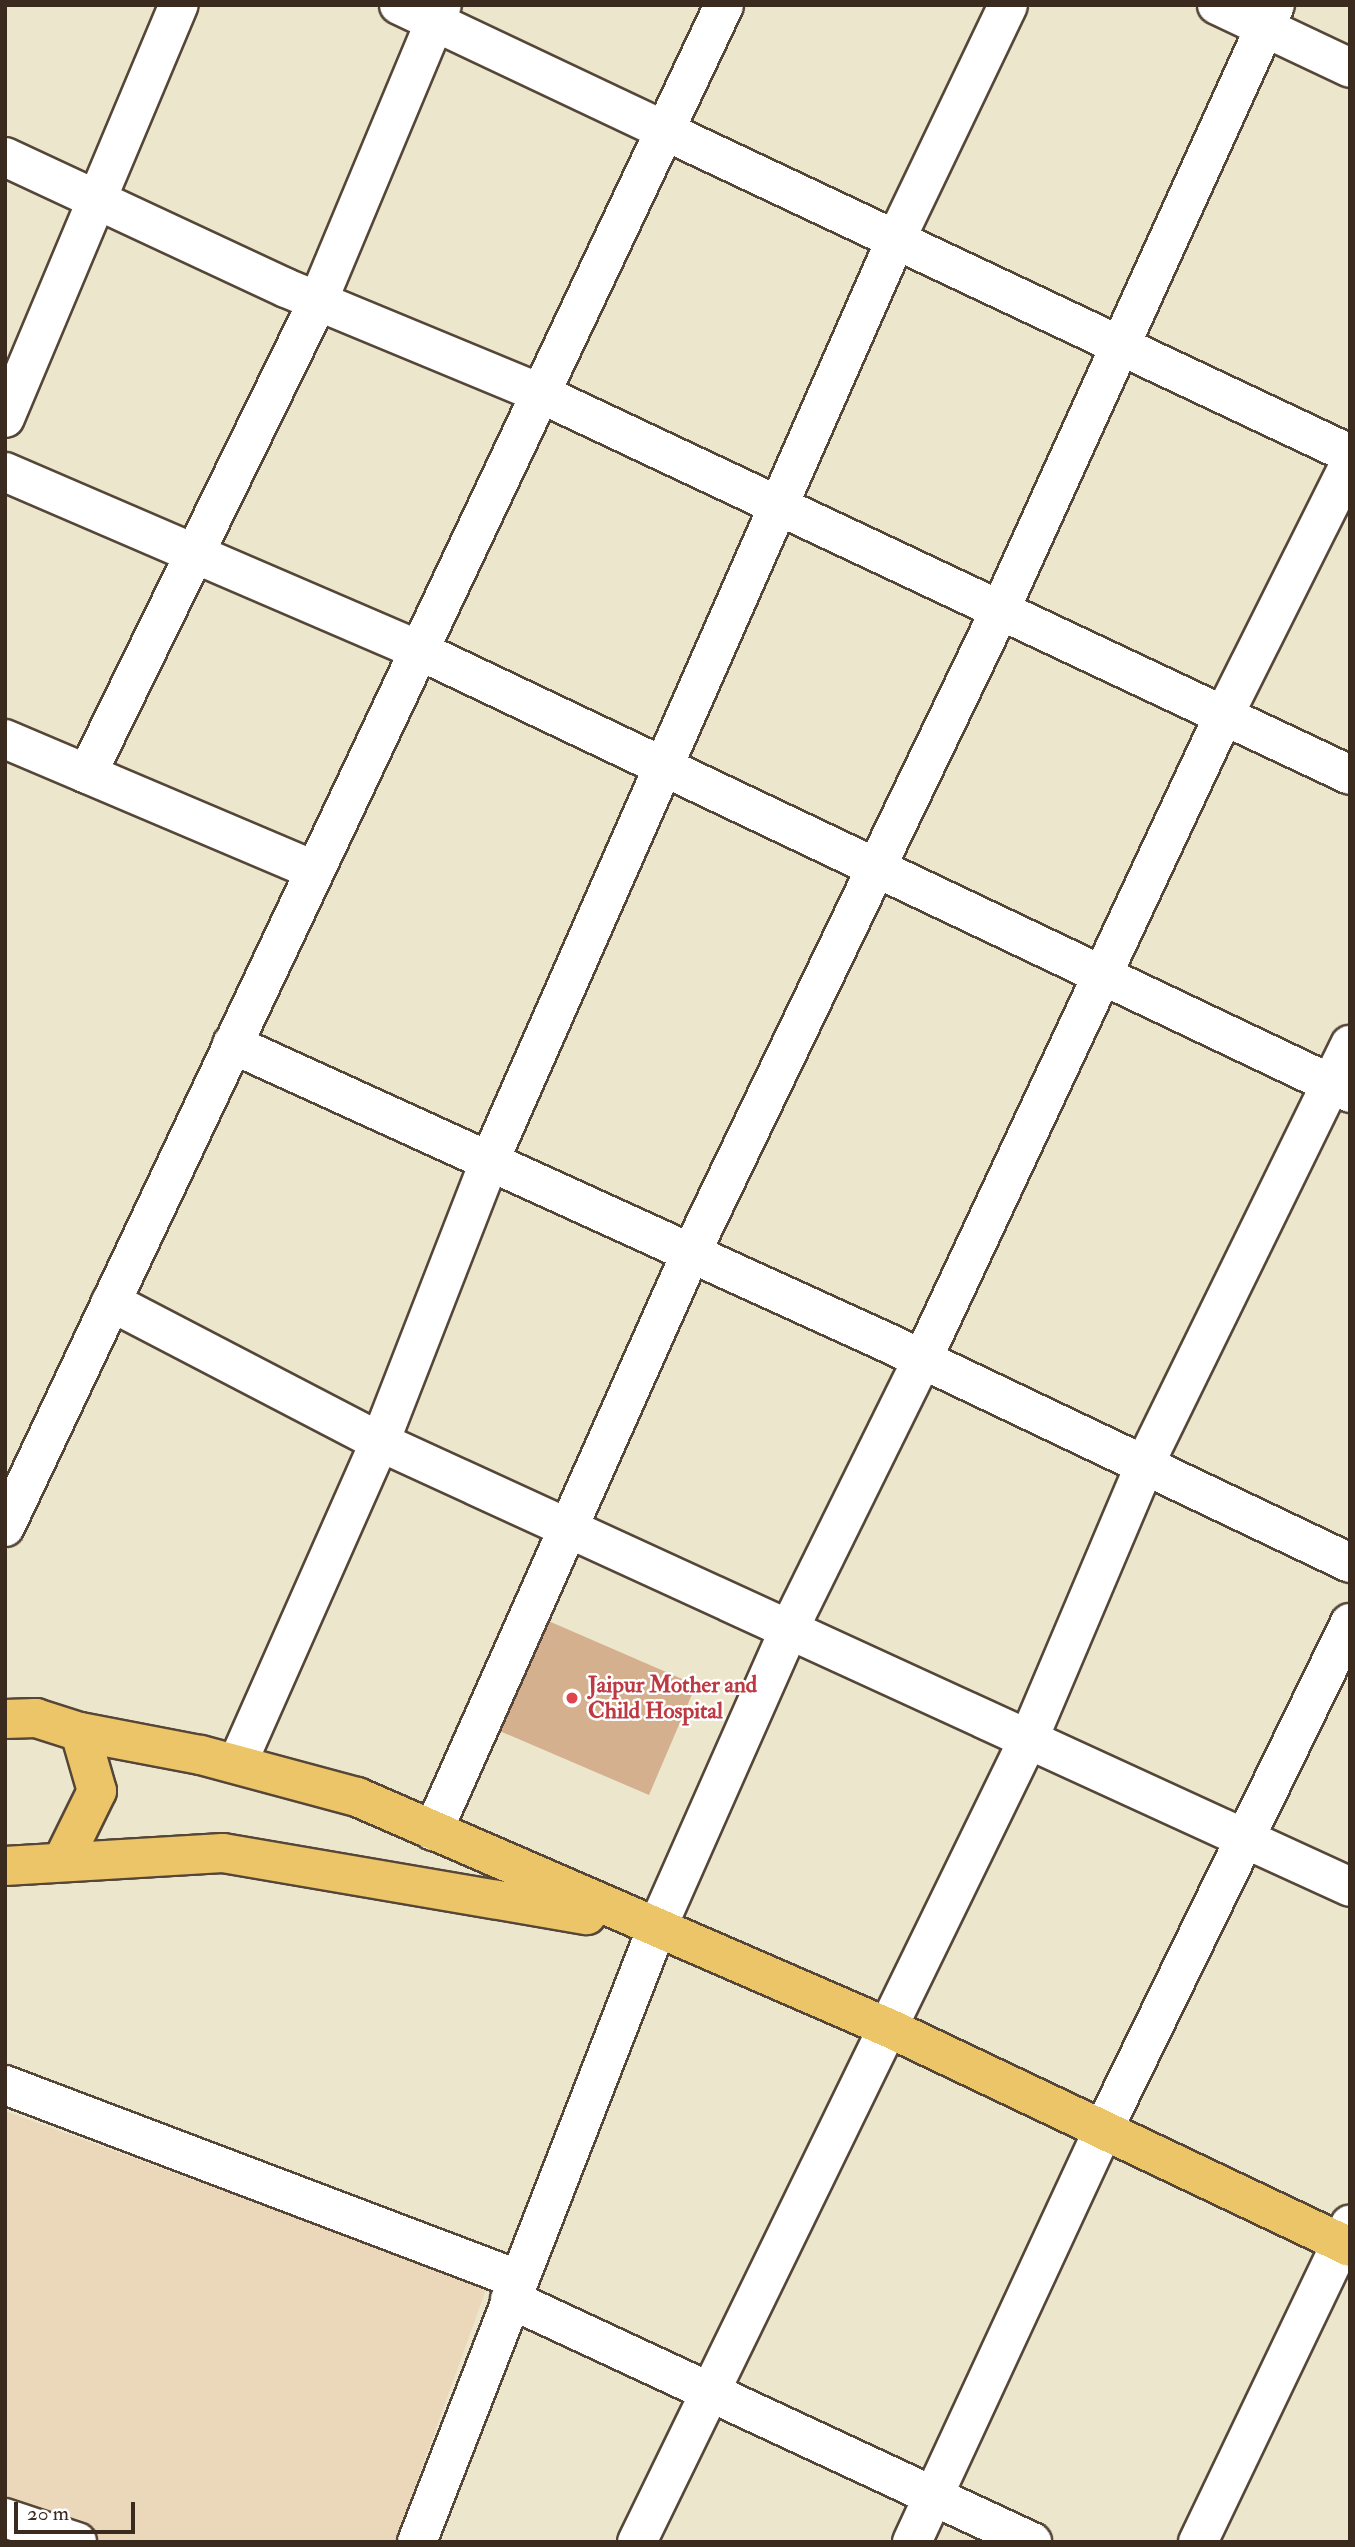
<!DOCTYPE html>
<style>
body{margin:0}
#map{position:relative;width:1355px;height:2547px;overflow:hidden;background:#ece7cc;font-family:"IM FELL Double Pica",serif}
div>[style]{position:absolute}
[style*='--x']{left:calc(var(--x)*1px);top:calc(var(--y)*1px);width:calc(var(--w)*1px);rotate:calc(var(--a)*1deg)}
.built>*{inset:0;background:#ebd8ba}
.building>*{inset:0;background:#d5b08e}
.roads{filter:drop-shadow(2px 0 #564638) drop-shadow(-2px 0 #564638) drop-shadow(0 2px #564638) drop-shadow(0 -2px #564638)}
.minor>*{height:38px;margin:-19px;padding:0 19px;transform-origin:19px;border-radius:19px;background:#fff}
.tertiary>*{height:38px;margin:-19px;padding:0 19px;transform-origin:19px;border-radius:19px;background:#fff}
.primary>*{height:38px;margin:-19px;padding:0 19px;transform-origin:19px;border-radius:19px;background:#edc569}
.dots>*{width:19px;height:19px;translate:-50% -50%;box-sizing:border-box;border:4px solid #fff;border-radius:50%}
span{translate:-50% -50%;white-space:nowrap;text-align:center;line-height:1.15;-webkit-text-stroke:5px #fff;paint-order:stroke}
.health-label{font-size:23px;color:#be3a42;font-weight:700}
.left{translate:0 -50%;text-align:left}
.frame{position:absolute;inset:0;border:7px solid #3b2a1e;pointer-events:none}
.scale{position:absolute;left:14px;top:2502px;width:121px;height:32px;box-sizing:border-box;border:4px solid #3b2a1e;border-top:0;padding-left:9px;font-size:21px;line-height:24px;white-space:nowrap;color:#3b2a1e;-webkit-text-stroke:5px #fff;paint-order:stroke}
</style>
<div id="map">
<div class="built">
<i style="clip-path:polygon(5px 2111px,487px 2287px,395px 2542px,5px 2542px)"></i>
</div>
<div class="building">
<i style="clip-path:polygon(537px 1616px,696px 1685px,649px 1795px,488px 1726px)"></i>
</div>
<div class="roads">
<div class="minor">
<i style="--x:399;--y:5;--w:292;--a:25.3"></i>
<i style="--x:1217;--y:5;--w:147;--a:25.3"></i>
<i style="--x:5;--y:157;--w:310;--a:25"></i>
<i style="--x:286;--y:288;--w:274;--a:22.5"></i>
<i style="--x:539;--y:393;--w:896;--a:25.22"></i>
<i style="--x:5;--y:418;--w:448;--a:-67.2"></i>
<i style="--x:5;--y:472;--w:450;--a:23.3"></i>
<i style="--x:418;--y:650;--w:1032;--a:25.42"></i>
<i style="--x:5;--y:739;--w:336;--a:23"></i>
<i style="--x:87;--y:774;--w:526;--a:-63.97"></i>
<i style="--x:318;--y:301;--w:321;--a:-67.3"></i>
<i style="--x:232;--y:1044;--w:719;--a:24.5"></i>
<i style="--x:886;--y:1342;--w:514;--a:25.47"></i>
<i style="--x:111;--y:1302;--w:303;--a:27.5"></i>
<i style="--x:380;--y:1442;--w:1067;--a:24.64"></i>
<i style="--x:237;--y:1764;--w:352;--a:-66.1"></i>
<i style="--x:380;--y:1442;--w:300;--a:-68.7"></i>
<i style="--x:489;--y:1162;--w:1009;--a:-66.2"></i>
<i style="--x:896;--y:239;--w:259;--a:-64.4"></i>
<i style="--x:433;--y:1831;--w:633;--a:-65.95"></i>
<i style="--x:691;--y:1253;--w:716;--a:-64.33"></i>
<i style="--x:1001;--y:608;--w:662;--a:-65.56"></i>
<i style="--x:5;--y:2085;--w:548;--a:20.75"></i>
<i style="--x:510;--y:2299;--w:576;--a:24.96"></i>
<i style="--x:5;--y:2518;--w:76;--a:18.4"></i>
<i style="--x:417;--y:2542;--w:657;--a:-68.67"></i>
<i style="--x:656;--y:1930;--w:331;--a:-66.1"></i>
<i style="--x:790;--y:1627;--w:298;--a:-63.7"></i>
<i style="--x:922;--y:1360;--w:712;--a:-64.91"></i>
<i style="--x:1224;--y:715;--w:282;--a:-63.4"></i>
<i style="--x:637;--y:2542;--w:894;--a:-64.01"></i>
<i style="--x:1029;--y:1738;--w:305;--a:-67"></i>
<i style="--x:1148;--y:1457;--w:459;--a:-63.9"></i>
<i style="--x:912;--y:2542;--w:454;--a:-65.1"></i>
<i style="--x:1103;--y:2130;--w:564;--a:-64.03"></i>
</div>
<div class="tertiary">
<i style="--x:663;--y:130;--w:760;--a:25.25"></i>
<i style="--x:5;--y:1527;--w:1683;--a:-64.71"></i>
<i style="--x:1198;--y:2542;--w:352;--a:-64.4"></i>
</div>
<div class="primary">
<i style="--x:5;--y:1719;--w:31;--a:-2"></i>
<i style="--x:36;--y:1718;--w:46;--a:17.7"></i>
<i style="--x:80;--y:1732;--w:123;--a:10.8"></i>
<i style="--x:201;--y:1755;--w:162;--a:15.1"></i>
<i style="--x:357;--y:1797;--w:582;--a:23.48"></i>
<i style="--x:891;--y:2029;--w:508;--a:25.41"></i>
<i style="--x:63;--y:1860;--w:77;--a:-63.8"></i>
<i style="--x:97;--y:1791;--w:61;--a:-106.1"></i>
<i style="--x:5;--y:1866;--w:218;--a:-3.4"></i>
<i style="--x:223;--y:1853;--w:369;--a:9.7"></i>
</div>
</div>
<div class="dots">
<i style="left:572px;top:1698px;background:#e0444e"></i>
</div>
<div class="health-label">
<span class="left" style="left:588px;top:1698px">Jaipur Mother and<br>Child Hospital</span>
</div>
<div class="frame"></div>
<div class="scale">20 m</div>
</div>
